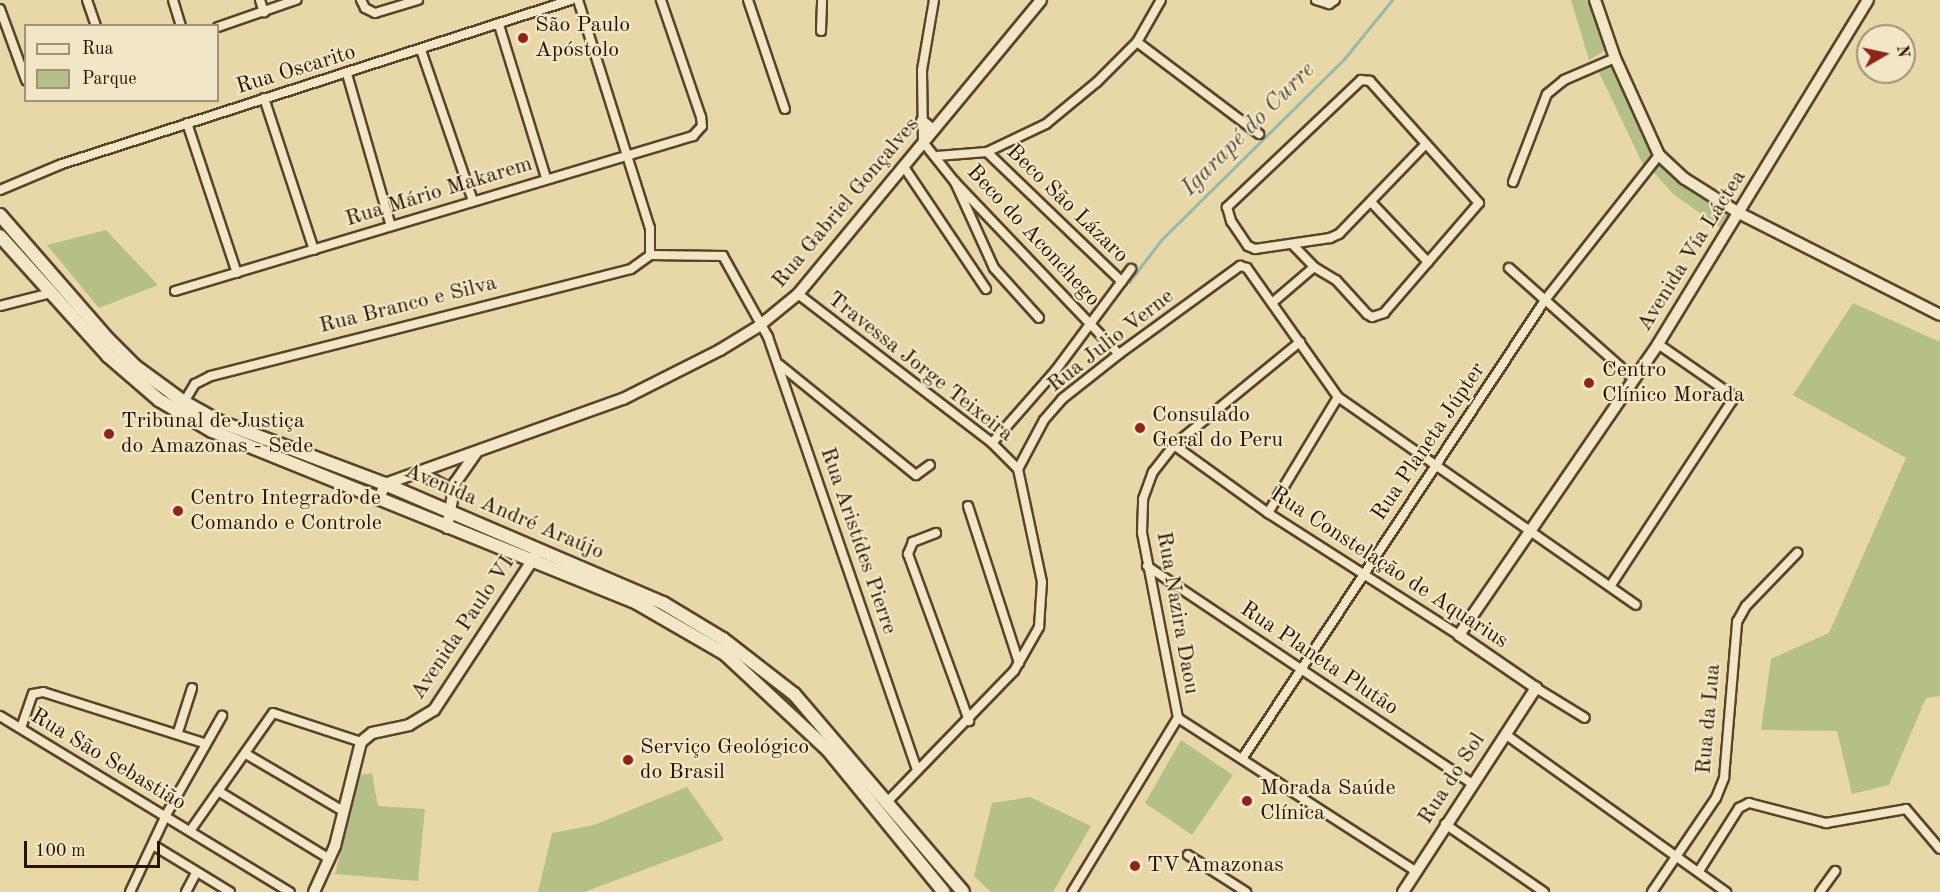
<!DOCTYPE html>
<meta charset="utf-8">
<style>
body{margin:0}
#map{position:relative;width:1940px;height:892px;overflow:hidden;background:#e9d8a7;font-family:"Old Standard TT",serif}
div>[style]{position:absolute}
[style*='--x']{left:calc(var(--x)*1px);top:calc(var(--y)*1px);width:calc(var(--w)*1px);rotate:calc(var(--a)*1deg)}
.green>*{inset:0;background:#b5bf88}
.stream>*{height:3px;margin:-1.5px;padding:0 1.5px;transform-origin:1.5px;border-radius:1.5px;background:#97b9a9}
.roads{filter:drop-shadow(2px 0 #5a432a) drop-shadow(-2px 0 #5a432a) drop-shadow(0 2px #5a432a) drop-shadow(0 -2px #5a432a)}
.minor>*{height:8px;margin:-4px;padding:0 4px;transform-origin:4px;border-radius:4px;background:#f1e6c6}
.tertiary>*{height:10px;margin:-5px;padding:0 5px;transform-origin:5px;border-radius:5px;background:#f1e6c6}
.secondary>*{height:12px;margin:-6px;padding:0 6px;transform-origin:6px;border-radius:6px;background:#f1e6c6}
.dots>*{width:16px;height:16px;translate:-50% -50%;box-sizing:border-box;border:3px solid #f1e6c6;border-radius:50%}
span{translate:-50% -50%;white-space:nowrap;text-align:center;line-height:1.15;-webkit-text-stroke:4.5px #f1e6c6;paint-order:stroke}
.poi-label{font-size:22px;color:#2a1100}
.left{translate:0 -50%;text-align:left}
.street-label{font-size:22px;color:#2a1100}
.water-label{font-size:24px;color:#504c3b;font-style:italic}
.legend{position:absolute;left:24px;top:24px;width:195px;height:78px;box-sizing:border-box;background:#f1e6c6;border:2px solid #a19177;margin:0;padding:8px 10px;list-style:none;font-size:18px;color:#2a1100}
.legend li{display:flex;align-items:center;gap:12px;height:30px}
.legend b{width:30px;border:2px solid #a19177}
.north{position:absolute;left:1856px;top:24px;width:60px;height:60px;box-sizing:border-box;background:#f1e6c6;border:2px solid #a19177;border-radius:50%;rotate:81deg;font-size:16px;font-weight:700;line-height:24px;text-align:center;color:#2a1100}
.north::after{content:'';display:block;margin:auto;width:21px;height:27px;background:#8f2418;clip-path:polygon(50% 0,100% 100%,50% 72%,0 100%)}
.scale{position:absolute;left:24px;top:841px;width:136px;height:27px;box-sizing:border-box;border:3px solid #2a1100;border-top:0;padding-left:8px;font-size:18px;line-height:21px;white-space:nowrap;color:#2a1100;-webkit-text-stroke:4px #f1e6c6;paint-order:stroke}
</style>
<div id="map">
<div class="green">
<i style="clip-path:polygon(1571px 0,1592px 0,1609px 48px,1589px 60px)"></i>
<i style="clip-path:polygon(1612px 59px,1657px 155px,1645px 169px,1597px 68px)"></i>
<i style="clip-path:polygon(1660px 157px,1736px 211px,1724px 230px,1673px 194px,1651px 169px)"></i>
<i style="clip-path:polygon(106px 230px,158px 285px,99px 308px,47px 245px)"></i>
<i style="clip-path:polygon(1853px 303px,1940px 342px,1940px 696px,1926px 698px,1889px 785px,1852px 794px,1837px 731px,1761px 730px,1771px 659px,1829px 633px,1906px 458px,1793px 395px)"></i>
<i style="clip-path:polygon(1181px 740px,1233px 775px,1192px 835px,1145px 803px)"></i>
<i style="clip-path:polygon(372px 773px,378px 806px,425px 809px,418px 881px,335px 874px,360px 775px)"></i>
<i style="clip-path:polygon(687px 787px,724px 840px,584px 892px,538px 892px,552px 833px,594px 825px)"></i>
<i style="clip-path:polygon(1030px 797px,1091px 826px,1053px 892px,991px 892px,974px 876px,992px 803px)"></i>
</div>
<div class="stream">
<i style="--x:1129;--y:282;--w:53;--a:-52.7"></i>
<i style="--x:1161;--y:240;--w:257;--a:-44.7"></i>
<i style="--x:1344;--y:59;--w:76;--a:-50.9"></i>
</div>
<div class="roads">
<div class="minor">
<i style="--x:87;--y:0;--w:28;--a:71"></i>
<i style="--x:173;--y:0;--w:27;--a:73"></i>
<i style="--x:260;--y:0;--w:13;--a:72"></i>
<i style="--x:361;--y:0;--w:9;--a:63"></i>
<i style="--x:365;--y:8;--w:11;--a:27"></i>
<i style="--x:375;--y:13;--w:45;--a:-16.8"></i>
<i style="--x:578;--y:0;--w:239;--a:72.5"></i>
<i style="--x:650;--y:228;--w:27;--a:90"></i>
<i style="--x:748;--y:0;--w:115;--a:71.3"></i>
<i style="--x:934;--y:0;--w:71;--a:99.7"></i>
<i style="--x:922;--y:70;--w:72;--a:89.2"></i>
<i style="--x:923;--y:142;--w:50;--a:51.5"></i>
<i style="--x:954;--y:181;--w:239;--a:46.4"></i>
<i style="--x:1316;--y:0;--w:14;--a:17"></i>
<i style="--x:1329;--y:4;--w:7;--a:-34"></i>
<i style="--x:0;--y:9;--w:76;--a:69.9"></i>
<i style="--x:499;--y:25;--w:160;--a:72.9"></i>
<i style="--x:218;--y:27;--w:83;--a:-19.1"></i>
<i style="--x:821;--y:31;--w:31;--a:-88"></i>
<i style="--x:1137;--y:42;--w:153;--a:37"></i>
<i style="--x:421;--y:50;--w:160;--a:71"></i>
<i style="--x:347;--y:74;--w:158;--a:73.9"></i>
<i style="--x:264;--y:98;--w:160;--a:71.8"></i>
<i style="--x:187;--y:123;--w:158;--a:71.6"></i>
<i style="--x:987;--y:152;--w:187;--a:43.9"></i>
<i style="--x:937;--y:156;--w:50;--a:-4.6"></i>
<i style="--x:987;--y:152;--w:65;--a:-25.4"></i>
<i style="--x:1046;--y:124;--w:66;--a:-39.5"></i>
<i style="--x:1097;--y:82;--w:57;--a:-45"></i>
<i style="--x:1137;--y:42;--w:48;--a:-60.3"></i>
<i style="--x:904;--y:167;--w:147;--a:56.1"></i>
<i style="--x:955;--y:182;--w:94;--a:65.6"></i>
<i style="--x:994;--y:268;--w:67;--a:48"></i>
<i style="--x:1513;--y:182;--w:94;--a:-68.9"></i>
<i style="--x:1547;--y:94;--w:22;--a:-39"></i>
<i style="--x:1564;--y:80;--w:56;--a:-23.3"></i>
<i style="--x:0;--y:190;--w:67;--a:-22.8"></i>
<i style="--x:62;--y:164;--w:535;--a:-17.86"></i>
<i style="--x:1371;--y:202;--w:83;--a:46.5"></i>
<i style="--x:1293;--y:245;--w:30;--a:46"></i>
<i style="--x:1314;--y:267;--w:26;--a:31"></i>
<i style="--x:1336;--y:280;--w:46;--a:47.6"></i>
<i style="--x:1367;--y:314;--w:6;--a:31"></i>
<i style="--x:1372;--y:317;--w:13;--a:-18"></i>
<i style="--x:1384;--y:313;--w:145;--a:-49.2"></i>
<i style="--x:1479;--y:203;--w:164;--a:-131.8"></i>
<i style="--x:1370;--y:81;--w:9;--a:-174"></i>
<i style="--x:1361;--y:80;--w:185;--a:136.5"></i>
<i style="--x:1227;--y:207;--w:15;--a:74"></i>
<i style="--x:1231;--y:221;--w:30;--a:56"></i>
<i style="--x:1248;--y:246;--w:8;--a:23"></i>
<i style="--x:1255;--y:249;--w:76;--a:-8.3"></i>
<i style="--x:1330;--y:238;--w:10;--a:-24"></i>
<i style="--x:1339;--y:234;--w:125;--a:-46"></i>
<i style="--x:650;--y:255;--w:73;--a:0.8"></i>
<i style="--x:723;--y:256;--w:93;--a:60.9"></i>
<i style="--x:768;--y:337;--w:458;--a:71"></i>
<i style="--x:1509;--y:268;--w:167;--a:41.6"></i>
<i style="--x:175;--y:291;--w:541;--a:-16.66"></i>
<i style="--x:693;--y:136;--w:13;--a:-48"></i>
<i style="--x:702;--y:126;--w:9;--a:-96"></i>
<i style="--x:701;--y:117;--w:124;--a:-108.9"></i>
<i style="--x:798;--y:294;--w:245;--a:37.5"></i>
<i style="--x:992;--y:443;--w:37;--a:45"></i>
<i style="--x:1272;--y:303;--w:55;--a:-40.6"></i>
<i style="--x:0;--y:306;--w:53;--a:-14.3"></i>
<i style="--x:780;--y:365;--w:175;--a:39"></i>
<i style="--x:916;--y:475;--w:17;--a:-36"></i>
<i style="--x:184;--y:402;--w:21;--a:-59"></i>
<i style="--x:195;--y:384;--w:18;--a:-27"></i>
<i style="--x:211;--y:376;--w:433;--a:-14.3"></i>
<i style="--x:631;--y:269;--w:24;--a:-36"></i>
<i style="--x:992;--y:443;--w:97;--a:-48.8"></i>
<i style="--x:1056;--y:370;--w:126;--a:-53.4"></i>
<i style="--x:1174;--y:445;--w:116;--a:35.9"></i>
<i style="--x:1268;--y:513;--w:227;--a:32.6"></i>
<i style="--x:968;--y:506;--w:165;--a:72"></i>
<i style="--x:1268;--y:513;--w:135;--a:-58.9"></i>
<i style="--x:936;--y:533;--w:25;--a:159"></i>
<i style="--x:913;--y:542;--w:13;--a:113"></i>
<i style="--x:908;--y:554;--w:178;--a:69.9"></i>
<i style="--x:1147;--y:566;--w:390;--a:33.8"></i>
<i style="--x:1611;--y:585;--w:220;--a:-56.7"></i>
<i style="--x:1732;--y:401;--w:9;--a:-111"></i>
<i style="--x:1729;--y:393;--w:86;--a:-145.4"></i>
<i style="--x:1536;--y:688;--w:57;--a:31.5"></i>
<i style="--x:0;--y:716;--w:339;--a:31.3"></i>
<i style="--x:1178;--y:718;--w:282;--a:32.8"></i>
<i style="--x:21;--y:728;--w:36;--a:-71"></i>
<i style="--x:33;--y:694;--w:10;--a:-11"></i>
<i style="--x:43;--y:692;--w:169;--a:17.6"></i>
<i style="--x:178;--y:732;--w:46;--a:-72.3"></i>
<i style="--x:1505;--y:734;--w:272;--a:35.6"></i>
<i style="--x:246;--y:754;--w:113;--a:30.4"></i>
<i style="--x:1242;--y:759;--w:550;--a:-56.57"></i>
<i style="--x:1545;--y:300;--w:184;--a:-51.8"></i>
<i style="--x:218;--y:791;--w:131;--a:31.3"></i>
<i style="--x:887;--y:802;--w:182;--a:-45.9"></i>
<i style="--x:1014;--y:671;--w:51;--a:-60.4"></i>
<i style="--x:1039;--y:627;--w:45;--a:-86.2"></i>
<i style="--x:1042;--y:582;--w:116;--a:-102"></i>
<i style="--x:1018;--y:469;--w:55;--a:-62"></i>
<i style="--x:1044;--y:420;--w:28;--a:-49"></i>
<i style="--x:1062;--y:399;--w:73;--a:-38.3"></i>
<i style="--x:1119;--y:354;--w:150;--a:-36"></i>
<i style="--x:1240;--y:266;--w:7;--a:16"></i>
<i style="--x:1247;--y:268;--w:158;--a:54.8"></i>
<i style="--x:1338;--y:397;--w:363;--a:34.9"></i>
<i style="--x:1445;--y:824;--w:120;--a:34.5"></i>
<i style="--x:190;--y:831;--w:144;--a:-54.9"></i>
<i style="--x:273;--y:713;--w:93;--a:18.2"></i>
<i style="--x:153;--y:845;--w:90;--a:31.4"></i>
<i style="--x:1188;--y:855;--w:69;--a:32.5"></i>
<i style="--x:1699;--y:871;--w:75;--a:-57.6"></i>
<i style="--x:1739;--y:808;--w:11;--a:-27"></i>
<i style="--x:1749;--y:803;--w:80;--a:14.6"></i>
<i style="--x:1826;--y:823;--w:81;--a:-9.9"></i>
<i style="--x:1906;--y:809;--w:52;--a:49.6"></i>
<i style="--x:130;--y:892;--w:85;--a:-64.9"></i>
<i style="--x:166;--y:815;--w:114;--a:-60.5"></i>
<i style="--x:186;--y:892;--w:21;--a:-62"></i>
<i style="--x:1072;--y:892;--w:204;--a:-58.7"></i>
<i style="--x:1178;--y:718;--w:189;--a:-101"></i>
<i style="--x:1142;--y:532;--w:33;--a:-88"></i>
<i style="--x:1143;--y:499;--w:29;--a:-70"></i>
<i style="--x:1153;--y:472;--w:34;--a:-52"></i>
<i style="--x:1174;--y:445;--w:163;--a:-39.3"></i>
<i style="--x:1652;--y:892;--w:114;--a:-55.8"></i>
<i style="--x:1716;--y:798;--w:22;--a:-68"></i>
<i style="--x:1724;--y:778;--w:157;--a:-85.2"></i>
<i style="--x:1737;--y:622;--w:18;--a:-61"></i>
<i style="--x:1746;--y:606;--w:74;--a:-46.1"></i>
<i style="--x:1820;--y:892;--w:26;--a:-54"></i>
</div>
<div class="tertiary">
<i style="--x:1595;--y:0;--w:61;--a:71"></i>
<i style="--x:1615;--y:58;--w:107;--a:65.6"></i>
<i style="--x:1659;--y:155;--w:35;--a:43"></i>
<i style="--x:1685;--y:179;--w:64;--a:32.2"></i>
<i style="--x:1739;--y:213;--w:225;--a:26.9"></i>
<i style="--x:922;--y:121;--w:14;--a:39"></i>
<i style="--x:418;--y:472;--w:41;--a:27.8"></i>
<i style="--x:379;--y:499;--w:16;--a:-68"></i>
<i style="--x:385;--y:484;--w:253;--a:-19.7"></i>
<i style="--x:623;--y:399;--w:109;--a:-26.8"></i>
<i style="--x:720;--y:350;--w:46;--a:-31.6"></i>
<i style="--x:759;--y:326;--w:50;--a:-39.4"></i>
<i style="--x:798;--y:294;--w:381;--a:-50.4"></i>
<i style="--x:447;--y:528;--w:46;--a:-79.9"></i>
<i style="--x:455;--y:483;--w:37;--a:-55"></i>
<i style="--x:314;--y:892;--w:51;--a:-65.5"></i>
<i style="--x:335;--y:846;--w:107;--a:-76"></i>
<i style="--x:361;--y:742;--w:14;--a:-39"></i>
<i style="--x:372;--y:733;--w:38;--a:-12"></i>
<i style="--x:409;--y:725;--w:29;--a:-31"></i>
<i style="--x:434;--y:710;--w:188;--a:-56.7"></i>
<i style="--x:1403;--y:892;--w:244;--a:-56.9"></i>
<i style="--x:1536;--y:688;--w:93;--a:-145.5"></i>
<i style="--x:1459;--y:635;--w:353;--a:-55.6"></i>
<i style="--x:1658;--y:344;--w:403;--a:-58.6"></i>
</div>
<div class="secondary">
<i style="--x:0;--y:215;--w:160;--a:49"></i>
<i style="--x:105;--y:336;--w:42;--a:45"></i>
<i style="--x:135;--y:366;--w:61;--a:36.3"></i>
<i style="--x:184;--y:402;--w:39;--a:29"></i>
<i style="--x:218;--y:421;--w:178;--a:20.7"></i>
<i style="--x:385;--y:484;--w:302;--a:23.2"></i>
<i style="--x:663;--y:603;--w:70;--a:31"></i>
<i style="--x:723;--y:639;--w:90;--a:37.8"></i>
<i style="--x:794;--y:694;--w:260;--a:49.5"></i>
<i style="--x:0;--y:236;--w:161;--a:48"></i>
<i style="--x:108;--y:356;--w:67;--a:40.8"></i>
<i style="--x:159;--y:400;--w:61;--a:30.3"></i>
<i style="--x:212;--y:431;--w:458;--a:22"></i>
<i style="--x:637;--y:603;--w:102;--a:30.1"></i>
<i style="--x:725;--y:654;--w:141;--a:43"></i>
<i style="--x:828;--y:750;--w:183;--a:50.8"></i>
</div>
</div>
<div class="dots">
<i style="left:523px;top:38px;background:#8f2418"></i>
<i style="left:1589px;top:383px;background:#8f2418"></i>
<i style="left:1140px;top:428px;background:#8f2418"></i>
<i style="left:109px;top:434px;background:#8f2418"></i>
<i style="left:178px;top:511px;background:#8f2418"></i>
<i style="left:628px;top:760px;background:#8f2418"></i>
<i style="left:1247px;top:801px;background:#8f2418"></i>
<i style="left:1135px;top:866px;background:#8f2418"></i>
</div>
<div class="poi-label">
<span class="left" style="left:535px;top:38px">São Paulo<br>Apóstolo</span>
<span class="left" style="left:1602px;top:383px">Centro<br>Clínico Morada</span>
<span class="left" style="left:1152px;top:428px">Consulado<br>Geral do Peru</span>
<span class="left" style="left:121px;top:434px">Tribunal de Justiça<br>do Amazonas - Sede</span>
<span class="left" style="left:190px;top:511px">Centro Integrado de<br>Comando e Controle</span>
<span class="left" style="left:640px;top:760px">Serviço Geológico<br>do Brasil</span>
<span class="left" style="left:1260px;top:801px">Morada Saúde<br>Clínica</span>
<span class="left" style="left:1147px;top:866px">TV Amazonas</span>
</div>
<div class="street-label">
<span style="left:296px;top:70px;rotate:-17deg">Rua Oscarito</span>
<span style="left:439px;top:192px;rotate:-17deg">Rua Mário Makarem</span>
<span style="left:846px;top:203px;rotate:-50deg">Rua Gabriel Gonçalves</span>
<span style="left:1067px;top:204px;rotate:44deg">Beco São Lázaro</span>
<span style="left:1033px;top:236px;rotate:47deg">Beco do Aconchego</span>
<span style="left:1692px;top:251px;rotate:-58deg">Avenida Vía Láctea</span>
<span style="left:408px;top:305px;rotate:-14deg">Rua Branco e Silva</span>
<span style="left:1111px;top:341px;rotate:-38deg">Rua Julio Verne</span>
<span style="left:920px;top:367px;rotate:38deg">Travessa Jorge Teixeira</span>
<span style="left:1429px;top:442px;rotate:-56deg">Rua Planeta Júpter</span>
<span style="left:504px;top:512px;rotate:23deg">Avenida André Araújo</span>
<span style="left:858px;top:541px;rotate:71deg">Rua Aristídes Pierre</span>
<span style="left:1389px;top:568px;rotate:33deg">Rua Constelação de Aquarius</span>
<span style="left:1177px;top:613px;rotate:80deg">Rua Nazira Daou</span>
<span style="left:463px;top:628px;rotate:-56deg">Avenida Paulo VI</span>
<span style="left:1319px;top:659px;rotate:34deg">Rua Planeta Plutão</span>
<span style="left:1709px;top:719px;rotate:-85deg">Rua da Lua</span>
<span style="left:108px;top:760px;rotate:31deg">Rua São Sebastião</span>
<span style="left:1452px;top:779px;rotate:-57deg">Rua do Sol</span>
</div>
<div class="water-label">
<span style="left:1249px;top:130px;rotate:-45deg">Igarapé do Curre</span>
</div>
<ul class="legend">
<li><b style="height:8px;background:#f1e6c6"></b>Rua</li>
<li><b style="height:16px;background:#b5bf88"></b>Parque</li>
</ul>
<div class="north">N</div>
<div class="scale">100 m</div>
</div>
